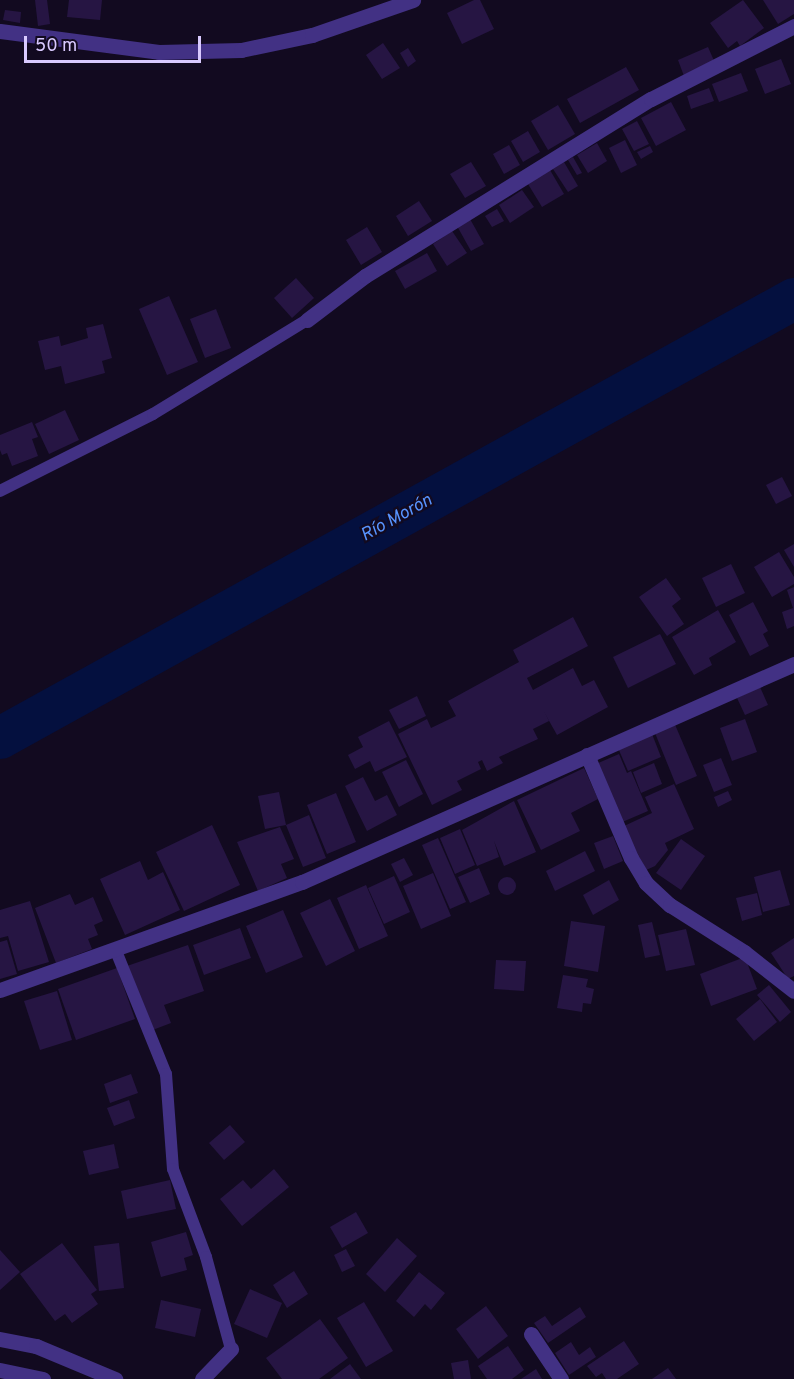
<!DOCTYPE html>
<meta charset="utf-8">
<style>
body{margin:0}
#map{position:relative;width:794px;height:1379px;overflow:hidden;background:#120a20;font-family:Overpass,sans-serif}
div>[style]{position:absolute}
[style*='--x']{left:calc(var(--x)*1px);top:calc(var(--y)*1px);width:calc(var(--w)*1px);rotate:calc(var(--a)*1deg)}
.river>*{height:42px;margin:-21px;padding:0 21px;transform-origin:21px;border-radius:21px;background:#04103f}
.building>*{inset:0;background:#261543}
.round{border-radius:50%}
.lane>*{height:12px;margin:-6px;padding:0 6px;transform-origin:6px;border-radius:6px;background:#423184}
.street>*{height:15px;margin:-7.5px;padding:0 7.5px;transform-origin:7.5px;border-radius:7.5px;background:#423184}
span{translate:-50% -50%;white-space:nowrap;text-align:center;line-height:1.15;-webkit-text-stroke:4.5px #120a20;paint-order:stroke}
.water-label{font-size:18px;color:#5894ff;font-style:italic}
.scale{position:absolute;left:24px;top:36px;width:177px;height:27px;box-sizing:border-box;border:3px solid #d9caff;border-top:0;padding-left:8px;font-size:18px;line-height:21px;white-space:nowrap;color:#d9caff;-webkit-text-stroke:4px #120a20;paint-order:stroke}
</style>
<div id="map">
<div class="river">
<i style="--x:0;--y:738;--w:907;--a:-28.94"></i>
</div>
<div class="building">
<i style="clip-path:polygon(35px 0,47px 0,50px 24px,38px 26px)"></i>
<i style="clip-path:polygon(69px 0,102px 0,100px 20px,67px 17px)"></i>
<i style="clip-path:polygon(474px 0,480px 0,494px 29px,462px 44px,447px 13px)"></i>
<i style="clip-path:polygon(743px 0,764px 28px,740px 46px,737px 41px,728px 48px,710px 23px)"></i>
<i style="clip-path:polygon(763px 0,794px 0,794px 14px,778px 24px)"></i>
<i style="clip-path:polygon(5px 10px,21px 12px,20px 23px,3px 20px)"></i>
<i style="clip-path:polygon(383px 43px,400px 68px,382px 79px,366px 55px)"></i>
<i style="clip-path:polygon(708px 47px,715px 63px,684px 76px,678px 60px)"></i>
<i style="clip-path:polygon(408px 48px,416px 61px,408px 67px,400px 53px)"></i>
<i style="clip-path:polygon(781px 59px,791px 84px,765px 94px,755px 69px)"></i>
<i style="clip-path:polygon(626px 67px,639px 90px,580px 123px,567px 99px)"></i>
<i style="clip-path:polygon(741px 73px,748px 91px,719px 102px,712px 84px)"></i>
<i style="clip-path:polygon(709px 88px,714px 101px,691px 109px,687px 96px)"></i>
<i style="clip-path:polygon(671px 102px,686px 130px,656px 146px,641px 118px)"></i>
<i style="clip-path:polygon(558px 105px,575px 134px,548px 150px,531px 121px)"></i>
<i style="clip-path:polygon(637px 121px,649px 144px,634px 151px,622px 129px)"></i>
<i style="clip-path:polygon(528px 131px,540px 152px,523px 162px,511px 141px)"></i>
<i style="clip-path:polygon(625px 140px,637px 165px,621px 173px,609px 148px)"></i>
<i style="clip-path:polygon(597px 143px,607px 161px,588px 173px,577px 155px)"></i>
<i style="clip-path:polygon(509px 145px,520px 165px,504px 174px,493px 154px)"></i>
<i style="clip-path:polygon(650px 146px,653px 152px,641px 159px,637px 152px)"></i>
<i style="clip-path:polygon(573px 157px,582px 173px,577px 175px,568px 160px)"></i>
<i style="clip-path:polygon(471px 162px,486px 186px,465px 198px,450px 174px)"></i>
<i style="clip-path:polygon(564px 162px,578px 186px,568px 192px,553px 169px)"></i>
<i style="clip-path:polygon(550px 170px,564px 194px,542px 207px,528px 184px)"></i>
<i style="clip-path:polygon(522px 190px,534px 207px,510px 223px,499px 205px)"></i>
<i style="clip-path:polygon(419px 201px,432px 221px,408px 236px,396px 216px)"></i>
<i style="clip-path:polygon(497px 209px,504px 221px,492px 227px,485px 216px)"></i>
<i style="clip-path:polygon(470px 219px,484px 244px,471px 251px,457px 226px)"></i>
<i style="clip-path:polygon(367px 227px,382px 252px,361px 265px,346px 240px)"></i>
<i style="clip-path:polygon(452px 231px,467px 253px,447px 266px,433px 244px)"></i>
<i style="clip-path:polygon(427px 253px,437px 271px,405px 289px,395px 271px)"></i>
<i style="clip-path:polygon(296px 278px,314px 298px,292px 318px,274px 298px)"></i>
<i style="clip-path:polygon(169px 296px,198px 362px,167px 375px,139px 309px)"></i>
<i style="clip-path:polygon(216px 309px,231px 348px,205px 358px,190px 319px)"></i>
<i style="clip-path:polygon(103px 324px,112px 358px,102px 361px,105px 373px,65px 384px,61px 366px,45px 370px,38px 341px,59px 336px,61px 346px,88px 338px,86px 328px)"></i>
<i style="clip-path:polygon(65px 410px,79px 440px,49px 454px,35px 424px)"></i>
<i style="clip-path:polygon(32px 422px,38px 437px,32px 439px,38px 456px,12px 466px,7px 453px,2px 455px,0 450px,0 435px)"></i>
<i style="clip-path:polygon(782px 477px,792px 496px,776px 504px,766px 485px)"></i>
<i style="clip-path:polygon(794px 544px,794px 567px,784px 550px)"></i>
<i style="clip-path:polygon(779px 552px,794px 577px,794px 584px,772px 597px,754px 567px)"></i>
<i style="clip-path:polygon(731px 564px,745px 593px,716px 607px,702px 578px)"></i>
<i style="clip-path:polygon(666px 578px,681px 599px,672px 606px,684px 624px,667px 636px,639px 597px)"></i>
<i style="clip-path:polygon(794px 587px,794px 626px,787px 629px,782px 612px,793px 608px,787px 590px)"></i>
<i style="clip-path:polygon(753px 602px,768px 631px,763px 634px,769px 646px,750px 656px,729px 615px)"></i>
<i style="clip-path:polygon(718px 610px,736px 642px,709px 658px,712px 665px,694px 675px,672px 637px)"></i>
<i style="clip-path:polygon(573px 617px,588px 646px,527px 678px,533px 690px,573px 668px,582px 686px,594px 680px,608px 707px,557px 735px,543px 710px,549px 721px,533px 729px,538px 739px,499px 757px,503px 763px,487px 771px,482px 760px,478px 762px,481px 769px,457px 781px,462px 790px,432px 805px,398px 734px,427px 719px,431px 728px,456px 716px,448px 701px,519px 662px,513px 650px)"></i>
<i style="clip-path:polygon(660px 634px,676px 664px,628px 688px,613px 657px)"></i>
<i style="clip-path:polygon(760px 687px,768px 705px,745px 715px,737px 698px)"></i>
<i style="clip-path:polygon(417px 696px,426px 716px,399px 729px,389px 710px)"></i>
<i style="clip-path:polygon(745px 719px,757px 752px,732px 761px,720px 728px)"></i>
<i style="clip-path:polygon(673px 720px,697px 776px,676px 785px,653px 728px)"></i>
<i style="clip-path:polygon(389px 721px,407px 757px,375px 772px,370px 761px,355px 769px,348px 755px,363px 747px,358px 737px)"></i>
<i style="clip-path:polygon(652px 734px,661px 757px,628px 771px,618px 748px)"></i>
<i style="clip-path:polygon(619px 754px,627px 773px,631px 771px,648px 811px,620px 823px,596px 764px)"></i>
<i style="clip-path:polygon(721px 758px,732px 785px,714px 792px,703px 765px)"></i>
<i style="clip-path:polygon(406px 760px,423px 794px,399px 807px,382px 772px)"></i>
<i style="clip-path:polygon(654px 763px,662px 784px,641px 793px,633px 772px)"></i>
<i style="clip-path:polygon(584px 768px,598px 799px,571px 813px,580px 831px,541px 850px,517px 800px)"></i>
<i style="clip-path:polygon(363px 777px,375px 801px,387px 795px,397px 815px,367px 831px,345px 786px)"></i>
<i style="clip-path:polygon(674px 784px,694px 829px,665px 843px,668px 850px,655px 866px,644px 871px,624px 826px,652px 813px,645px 797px)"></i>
<i style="clip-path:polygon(728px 791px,732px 800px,718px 807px,714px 797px)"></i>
<i style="clip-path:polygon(279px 792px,286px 825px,265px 829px,258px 796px)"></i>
<i style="clip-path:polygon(336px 793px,356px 842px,327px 854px,307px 805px)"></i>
<i style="clip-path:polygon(514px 801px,536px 852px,504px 866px,494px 841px,499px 857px,477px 866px,462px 830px)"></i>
<i style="clip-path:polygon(309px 815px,326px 858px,303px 867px,286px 825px)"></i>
<i style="clip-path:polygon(212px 825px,240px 885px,184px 911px,156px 852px)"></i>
<i style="clip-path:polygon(280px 827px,294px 859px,281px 864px,287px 878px,258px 891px,237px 842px)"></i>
<i style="clip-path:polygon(460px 829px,475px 865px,455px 874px,440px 838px)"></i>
<i style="clip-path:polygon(613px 836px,623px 861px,604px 869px,594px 843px)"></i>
<i style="clip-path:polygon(438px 838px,466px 902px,450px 909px,422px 845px)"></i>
<i style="clip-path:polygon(681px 839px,705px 856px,681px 890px,656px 873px)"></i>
<i style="clip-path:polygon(585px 851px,595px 871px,555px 891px,546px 871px)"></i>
<i style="clip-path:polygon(404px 858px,413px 875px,400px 882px,391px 864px)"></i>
<i style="clip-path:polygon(140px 861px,148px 880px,163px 872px,180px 910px,125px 935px,100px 879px)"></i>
<i style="clip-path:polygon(479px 868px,490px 894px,470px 903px,458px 877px)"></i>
<i style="clip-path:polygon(780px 870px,790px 905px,763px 912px,754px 877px)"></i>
<i style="clip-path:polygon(433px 873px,451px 916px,421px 929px,403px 886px)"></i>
<i style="clip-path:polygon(394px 876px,410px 912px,384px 924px,368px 888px)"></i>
<i class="round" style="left:498px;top:877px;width:18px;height:18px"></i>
<i style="clip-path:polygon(609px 880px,619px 900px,593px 915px,583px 895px)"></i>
<i style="clip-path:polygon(366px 885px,388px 936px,359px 949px,337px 898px)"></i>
<i style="clip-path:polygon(757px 893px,762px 915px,742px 921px,736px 898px)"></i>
<i style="clip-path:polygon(70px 894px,75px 905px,93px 897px,103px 921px,94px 925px,98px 935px,88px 939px,92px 949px,56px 963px,35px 908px)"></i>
<i style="clip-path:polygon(330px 899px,355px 951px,326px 966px,300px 913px)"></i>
<i style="clip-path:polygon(30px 901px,49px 962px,18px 971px,8px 936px,0 938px,0 910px)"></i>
<i style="clip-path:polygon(283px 910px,303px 957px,266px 973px,246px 926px)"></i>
<i style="clip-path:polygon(571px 921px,605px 926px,598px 972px,564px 966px)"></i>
<i style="clip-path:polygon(652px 922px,660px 955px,645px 958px,638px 925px)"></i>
<i style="clip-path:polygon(240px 928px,251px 958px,204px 975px,193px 945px)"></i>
<i style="clip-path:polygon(686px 929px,695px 965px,666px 971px,658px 935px)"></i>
<i style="clip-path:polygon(794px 938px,794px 976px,788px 979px,771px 953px)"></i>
<i style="clip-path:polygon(7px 940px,17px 974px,0 979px,0 942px)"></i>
<i style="clip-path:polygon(188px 945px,204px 991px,164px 1005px,171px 1023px,150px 1031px,127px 966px)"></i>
<i style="clip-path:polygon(745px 957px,757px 989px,711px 1006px,700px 974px)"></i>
<i style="clip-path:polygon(496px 960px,526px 961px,524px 991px,494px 989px)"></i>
<i style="clip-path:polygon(117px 968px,135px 1019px,76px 1040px,58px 989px)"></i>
<i style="clip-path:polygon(563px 975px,588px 979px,586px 987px,594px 989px,591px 1004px,583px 1003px,582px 1012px,557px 1008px)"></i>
<i style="clip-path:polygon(769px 985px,791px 1012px,780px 1022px,757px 995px)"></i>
<i style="clip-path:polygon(57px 991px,72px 1040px,40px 1050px,24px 1001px)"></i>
<i style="clip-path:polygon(760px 999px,777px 1022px,754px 1041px,736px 1019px)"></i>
<i style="clip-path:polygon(131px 1074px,138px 1093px,110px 1103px,104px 1084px)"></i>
<i style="clip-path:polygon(129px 1100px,135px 1118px,114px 1126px,107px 1108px)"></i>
<i style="clip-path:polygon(230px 1125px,245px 1142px,224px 1160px,209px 1143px)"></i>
<i style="clip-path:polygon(114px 1144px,119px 1168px,89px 1175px,83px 1151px)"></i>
<i style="clip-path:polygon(274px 1169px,289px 1187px,242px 1226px,220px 1199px,243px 1180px,251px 1189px)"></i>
<i style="clip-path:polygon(170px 1180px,176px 1209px,127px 1219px,121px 1191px)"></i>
<i style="clip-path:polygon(356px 1212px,368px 1233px,342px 1248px,330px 1227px)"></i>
<i style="clip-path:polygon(186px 1232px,193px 1255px,184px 1258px,187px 1270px,161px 1277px,151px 1242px)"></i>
<i style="clip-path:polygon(397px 1238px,417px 1256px,385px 1292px,366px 1274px)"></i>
<i style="clip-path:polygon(62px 1243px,97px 1290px,91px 1294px,98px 1304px,72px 1323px,65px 1314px,55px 1321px,20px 1274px)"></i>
<i style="clip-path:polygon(119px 1243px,124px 1288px,99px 1291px,94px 1246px)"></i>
<i style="clip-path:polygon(346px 1249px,355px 1266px,342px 1272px,334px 1255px)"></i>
<i style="clip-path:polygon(0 1250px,20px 1272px,0 1290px)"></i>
<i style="clip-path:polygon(294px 1271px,308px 1294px,287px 1308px,273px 1285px)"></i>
<i style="clip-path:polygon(419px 1272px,445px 1293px,431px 1310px,425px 1304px,414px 1317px,396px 1301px)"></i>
<i style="clip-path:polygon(250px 1289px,282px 1303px,267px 1338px,234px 1324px)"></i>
<i style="clip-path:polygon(161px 1300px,201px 1309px,195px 1337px,155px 1328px)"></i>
<i style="clip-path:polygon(364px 1302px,393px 1351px,366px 1367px,337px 1318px)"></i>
<i style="clip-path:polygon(486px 1306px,508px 1336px,478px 1359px,456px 1329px)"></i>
<i style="clip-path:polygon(580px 1307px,586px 1317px,548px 1343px,534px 1323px,545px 1316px,552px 1326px)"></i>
<i style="clip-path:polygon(320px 1319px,348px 1358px,319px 1379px,282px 1379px,266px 1358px)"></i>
<i style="clip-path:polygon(624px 1341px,639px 1364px,617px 1379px,606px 1379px,602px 1373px,596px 1377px,587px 1366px)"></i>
<i style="clip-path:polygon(571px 1342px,579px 1355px,590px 1347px,596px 1357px,569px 1375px,555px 1353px)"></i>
<i style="clip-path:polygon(508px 1346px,524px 1370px,512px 1379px,487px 1379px,478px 1366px)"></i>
<i style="clip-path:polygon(468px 1360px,471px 1379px,454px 1379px,451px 1363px)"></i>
<i style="clip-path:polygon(350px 1364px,361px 1379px,330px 1379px)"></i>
<i style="clip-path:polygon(668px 1368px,676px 1379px,652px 1379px)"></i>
<i style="clip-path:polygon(536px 1369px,542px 1379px,521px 1379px)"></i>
</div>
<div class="lane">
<i style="--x:0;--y:491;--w:171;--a:-26.7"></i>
<i style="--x:153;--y:414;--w:180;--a:-31.4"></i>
<i style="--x:116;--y:951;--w:133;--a:67.9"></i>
<i style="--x:166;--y:1074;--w:95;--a:85.8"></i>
<i style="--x:173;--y:1169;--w:94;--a:69.4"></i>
<i style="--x:206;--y:1257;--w:95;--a:74.8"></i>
</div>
<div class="street">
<i style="--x:0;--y:31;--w:160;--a:7.5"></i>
<i style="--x:159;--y:52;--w:82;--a:-1.4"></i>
<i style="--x:241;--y:50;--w:73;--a:-11.9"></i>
<i style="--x:312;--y:35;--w:107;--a:-19.1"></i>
<i style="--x:307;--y:320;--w:73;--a:-37.2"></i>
<i style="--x:365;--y:276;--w:336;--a:-31.8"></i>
<i style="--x:651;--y:99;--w:161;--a:-27"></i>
<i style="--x:587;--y:755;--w:112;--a:66.9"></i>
<i style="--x:631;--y:858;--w:29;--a:59"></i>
<i style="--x:646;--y:883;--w:33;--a:43"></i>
<i style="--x:670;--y:905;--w:88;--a:32.4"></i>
<i style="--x:744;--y:952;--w:63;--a:38"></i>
<i style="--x:0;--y:990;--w:321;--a:-19.7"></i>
<i style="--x:302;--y:882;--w:538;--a:-23.9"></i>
<i style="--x:531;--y:1334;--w:54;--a:56.3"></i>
<i style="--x:0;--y:1339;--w:37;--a:11"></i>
<i style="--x:36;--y:1346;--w:86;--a:22.7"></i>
<i style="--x:0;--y:1370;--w:44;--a:11.8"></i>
<i style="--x:202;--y:1379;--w:42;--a:-46"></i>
</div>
<div class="water-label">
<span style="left:397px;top:519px;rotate:-29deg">Río Morón</span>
</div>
<div class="scale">50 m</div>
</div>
